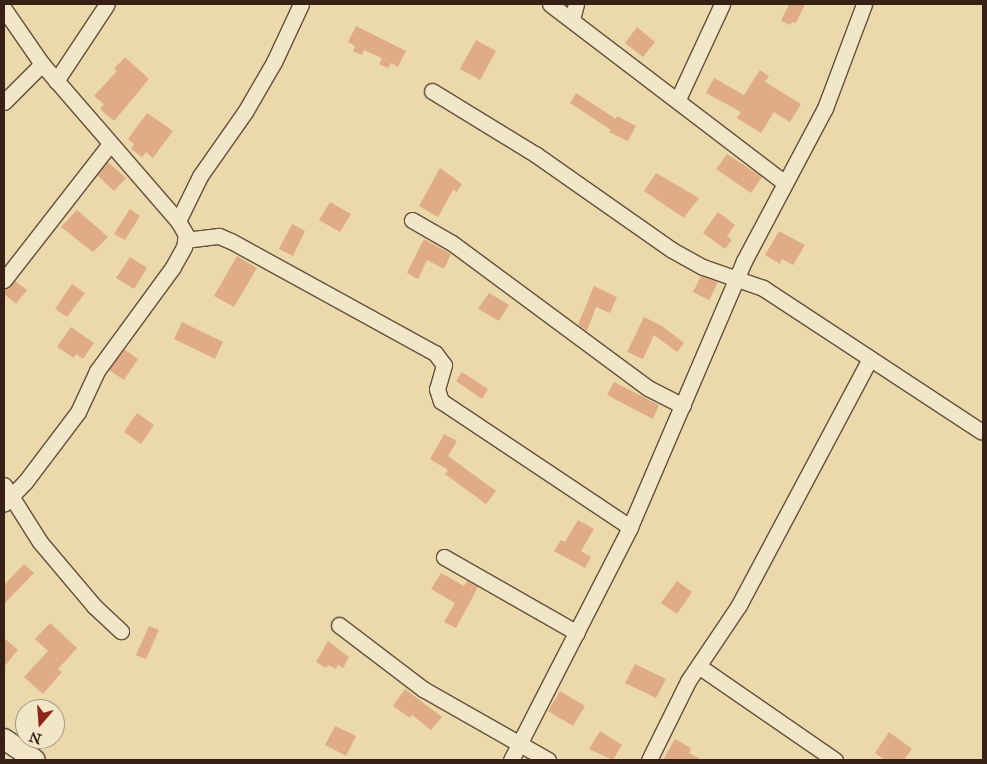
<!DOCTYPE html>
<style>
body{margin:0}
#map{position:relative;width:987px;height:764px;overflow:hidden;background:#ebd9ab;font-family:"IM FELL Great Primer",serif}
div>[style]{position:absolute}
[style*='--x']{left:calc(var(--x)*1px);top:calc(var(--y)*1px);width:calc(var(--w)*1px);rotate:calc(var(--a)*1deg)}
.building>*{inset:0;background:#e0ac86}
.roads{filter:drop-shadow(1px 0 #644f3c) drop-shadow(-1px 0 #644f3c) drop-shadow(0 1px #644f3c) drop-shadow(0 -1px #644f3c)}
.minor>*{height:15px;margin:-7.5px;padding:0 7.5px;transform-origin:7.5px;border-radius:7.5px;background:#f2e6c8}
.secondary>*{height:20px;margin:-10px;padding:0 10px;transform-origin:10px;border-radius:10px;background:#f2e6c8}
span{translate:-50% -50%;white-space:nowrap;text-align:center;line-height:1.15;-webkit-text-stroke:4px #f2e6c8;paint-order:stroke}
.frame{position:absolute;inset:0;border:5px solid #372117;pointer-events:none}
.north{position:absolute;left:15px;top:699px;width:50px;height:50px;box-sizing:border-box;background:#f2e6c8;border:1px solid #a79781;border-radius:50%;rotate:198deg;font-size:14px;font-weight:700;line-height:20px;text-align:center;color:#372117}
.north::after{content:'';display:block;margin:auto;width:18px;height:22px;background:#8f2418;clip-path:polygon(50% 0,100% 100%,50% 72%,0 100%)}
</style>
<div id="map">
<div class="building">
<i style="clip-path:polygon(789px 4px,805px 4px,796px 23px,792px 22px,790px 25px,781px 21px)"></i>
<i style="clip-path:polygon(356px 26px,406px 51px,398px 67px,391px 63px,388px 68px,379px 64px,382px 58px,364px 50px,362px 55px,353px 51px,355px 46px,348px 42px)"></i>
<i style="clip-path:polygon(637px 27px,655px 42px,643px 57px,625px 43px)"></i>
<i style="clip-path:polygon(476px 40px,496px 51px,480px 80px,460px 69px)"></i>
<i style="clip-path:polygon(125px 57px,149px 79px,114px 121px,100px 109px,104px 104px,94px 96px,117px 71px,114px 69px)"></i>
<i style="clip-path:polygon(760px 70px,769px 76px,765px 82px,801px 104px,790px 122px,774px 112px,761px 133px,737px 118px,741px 112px,706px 93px,714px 78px,744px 95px)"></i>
<i style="clip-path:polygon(576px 93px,616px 119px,617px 116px,636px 126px,628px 141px,609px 132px,611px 130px,570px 103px)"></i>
<i style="clip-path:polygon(147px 113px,173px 131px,153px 158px,146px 152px,142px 157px,131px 149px,134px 144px,128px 139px)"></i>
<i style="clip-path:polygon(727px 154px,762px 177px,751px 193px,716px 169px)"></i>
<i style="clip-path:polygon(108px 162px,126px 178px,114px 191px,97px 175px)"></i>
<i style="clip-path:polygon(440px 168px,462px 184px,457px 192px,453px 190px,438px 217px,419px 206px)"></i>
<i style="clip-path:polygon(656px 173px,699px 198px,684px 218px,644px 191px)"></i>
<i style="clip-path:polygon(330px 202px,351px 214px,340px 232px,319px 220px)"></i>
<i style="clip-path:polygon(130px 209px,140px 216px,125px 240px,114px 234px)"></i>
<i style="clip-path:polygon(77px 210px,108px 237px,93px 252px,61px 227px)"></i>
<i style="clip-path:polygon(718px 212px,735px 225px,727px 236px,732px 240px,725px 249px,703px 233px)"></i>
<i style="clip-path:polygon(292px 224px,305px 231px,293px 256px,279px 249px)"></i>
<i style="clip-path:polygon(779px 231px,805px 245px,793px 265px,782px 259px,780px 264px,765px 255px)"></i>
<i style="clip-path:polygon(424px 239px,451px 254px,444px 269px,427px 260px,418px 279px,407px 273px)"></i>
<i style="clip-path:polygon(237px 256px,257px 268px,234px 307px,214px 296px)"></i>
<i style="clip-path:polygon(130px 257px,147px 268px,134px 289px,116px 278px)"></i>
<i style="clip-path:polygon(701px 276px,718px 282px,709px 300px,693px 292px)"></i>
<i style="clip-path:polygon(15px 281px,27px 290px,16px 304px,4px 294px,4px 289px)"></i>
<i style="clip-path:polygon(72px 284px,85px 293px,67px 317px,55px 309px)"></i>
<i style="clip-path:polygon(594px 286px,617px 297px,610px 313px,596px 307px,587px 331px,578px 325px)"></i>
<i style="clip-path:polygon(489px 293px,509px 305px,499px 321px,478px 309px)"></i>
<i style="clip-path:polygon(644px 317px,662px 326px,684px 343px,677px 352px,654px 335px,643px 359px,627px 352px)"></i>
<i style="clip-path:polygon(182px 322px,223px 342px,215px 359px,174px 339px)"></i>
<i style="clip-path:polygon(71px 327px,94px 343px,83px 359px,76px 354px,74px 358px,57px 347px)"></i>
<i style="clip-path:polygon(124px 349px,138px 359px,124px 380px,109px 370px)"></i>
<i style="clip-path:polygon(462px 372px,488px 389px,482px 399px,456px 381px)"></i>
<i style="clip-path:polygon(614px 382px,659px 405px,653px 419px,607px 395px)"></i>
<i style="clip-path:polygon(137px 413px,154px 425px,141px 444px,124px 432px)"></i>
<i style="clip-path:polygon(444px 434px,457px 441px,448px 456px,496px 491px,486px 504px,445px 474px,448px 470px,430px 459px)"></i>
<i style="clip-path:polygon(578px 520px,594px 529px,581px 551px,591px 557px,585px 568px,554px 551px,561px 540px,565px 542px)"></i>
<i style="clip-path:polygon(24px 564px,34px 573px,4px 604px,4px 585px)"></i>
<i style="clip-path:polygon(441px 573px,464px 586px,467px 581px,478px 587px,456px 628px,444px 622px,455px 603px,431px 589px)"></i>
<i style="clip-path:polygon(677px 581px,692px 592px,677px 614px,661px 603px)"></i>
<i style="clip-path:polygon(50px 623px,77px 648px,58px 669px,62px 672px,43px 694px,24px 677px,48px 651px,35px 639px)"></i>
<i style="clip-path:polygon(149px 626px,159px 630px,146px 659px,136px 655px)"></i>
<i style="clip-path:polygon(4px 638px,18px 650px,4px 667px)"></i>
<i style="clip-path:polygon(328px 641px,349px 657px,343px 668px,338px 665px,336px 669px,328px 665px,326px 668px,316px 662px)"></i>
<i style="clip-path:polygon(635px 664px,666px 679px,656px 698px,625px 683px)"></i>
<i style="clip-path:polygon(405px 689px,442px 717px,431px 730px,412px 715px,410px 718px,393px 706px)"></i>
<i style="clip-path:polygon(560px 691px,585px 706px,573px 726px,548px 711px)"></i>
<i style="clip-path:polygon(335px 726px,356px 736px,346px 756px,325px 745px)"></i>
<i style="clip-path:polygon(600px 731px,622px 745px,613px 760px,589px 749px)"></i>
<i style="clip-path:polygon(889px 732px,912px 749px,904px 760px,885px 760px,875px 753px)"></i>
<i style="clip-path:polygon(675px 739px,691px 748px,689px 753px,702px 760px,663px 760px)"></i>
</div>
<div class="roads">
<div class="minor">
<i style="--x:550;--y:4;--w:294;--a:37.3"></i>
<i style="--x:4;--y:9;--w:67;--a:55.4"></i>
<i style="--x:42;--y:64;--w:208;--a:49.1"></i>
<i style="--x:178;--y:221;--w:16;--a:60"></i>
<i style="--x:186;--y:235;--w:12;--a:99"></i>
<i style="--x:184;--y:247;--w:23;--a:119"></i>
<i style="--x:173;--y:267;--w:129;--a:126.2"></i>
<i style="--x:97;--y:371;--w:45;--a:114.9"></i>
<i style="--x:78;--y:412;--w:88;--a:127.1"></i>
<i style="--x:25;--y:482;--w:30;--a:134"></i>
<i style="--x:572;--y:19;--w:16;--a:-75"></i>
<i style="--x:56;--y:81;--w:92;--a:-56.5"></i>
<i style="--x:432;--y:91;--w:121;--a:31.5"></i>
<i style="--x:535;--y:154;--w:167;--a:35"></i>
<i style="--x:672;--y:250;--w:35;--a:29"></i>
<i style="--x:703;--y:267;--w:64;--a:19.3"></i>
<i style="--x:763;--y:288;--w:261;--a:33.3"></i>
<i style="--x:678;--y:99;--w:105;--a:-65.1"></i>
<i style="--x:4;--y:102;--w:54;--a:-45"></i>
<i style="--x:412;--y:220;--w:46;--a:29.9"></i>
<i style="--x:452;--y:243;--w:244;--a:36.5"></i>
<i style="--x:648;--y:388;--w:39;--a:27"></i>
<i style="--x:178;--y:221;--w:50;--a:-63.9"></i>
<i style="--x:200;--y:176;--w:78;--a:-54.9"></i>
<i style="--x:245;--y:112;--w:58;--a:-59.9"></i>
<i style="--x:274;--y:62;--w:64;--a:-65"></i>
<i style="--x:185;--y:240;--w:34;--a:-7"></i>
<i style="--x:219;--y:236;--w:13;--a:23"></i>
<i style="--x:231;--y:241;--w:233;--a:28.8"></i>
<i style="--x:435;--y:353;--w:15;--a:53"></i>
<i style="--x:444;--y:365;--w:25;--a:106"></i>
<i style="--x:437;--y:389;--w:13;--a:72"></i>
<i style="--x:441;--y:401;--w:227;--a:33.7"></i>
<i style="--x:4;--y:280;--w:171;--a:-52.1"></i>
<i style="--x:4;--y:485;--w:67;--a:57.7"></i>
<i style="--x:40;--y:542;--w:84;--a:49.8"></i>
<i style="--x:94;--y:606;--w:37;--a:43"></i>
<i style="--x:444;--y:557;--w:153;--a:29.7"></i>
<i style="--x:339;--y:625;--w:106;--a:37.3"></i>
<i style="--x:423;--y:689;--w:144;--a:29.6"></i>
<i style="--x:700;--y:667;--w:164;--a:34.6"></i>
<i style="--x:511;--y:760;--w:262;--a:-62.9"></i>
<i style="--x:630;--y:527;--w:289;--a:-66.8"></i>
<i style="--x:744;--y:261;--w:173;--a:-62.1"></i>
<i style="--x:825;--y:108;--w:111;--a:-69.4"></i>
<i style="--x:649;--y:760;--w:88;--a:-63.7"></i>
<i style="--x:688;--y:681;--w:92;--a:-56.1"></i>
<i style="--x:739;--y:605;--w:279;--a:-62"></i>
</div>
<div class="secondary">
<i style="--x:4;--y:739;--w:37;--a:34"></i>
</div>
</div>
<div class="frame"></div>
<div class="north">N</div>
</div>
